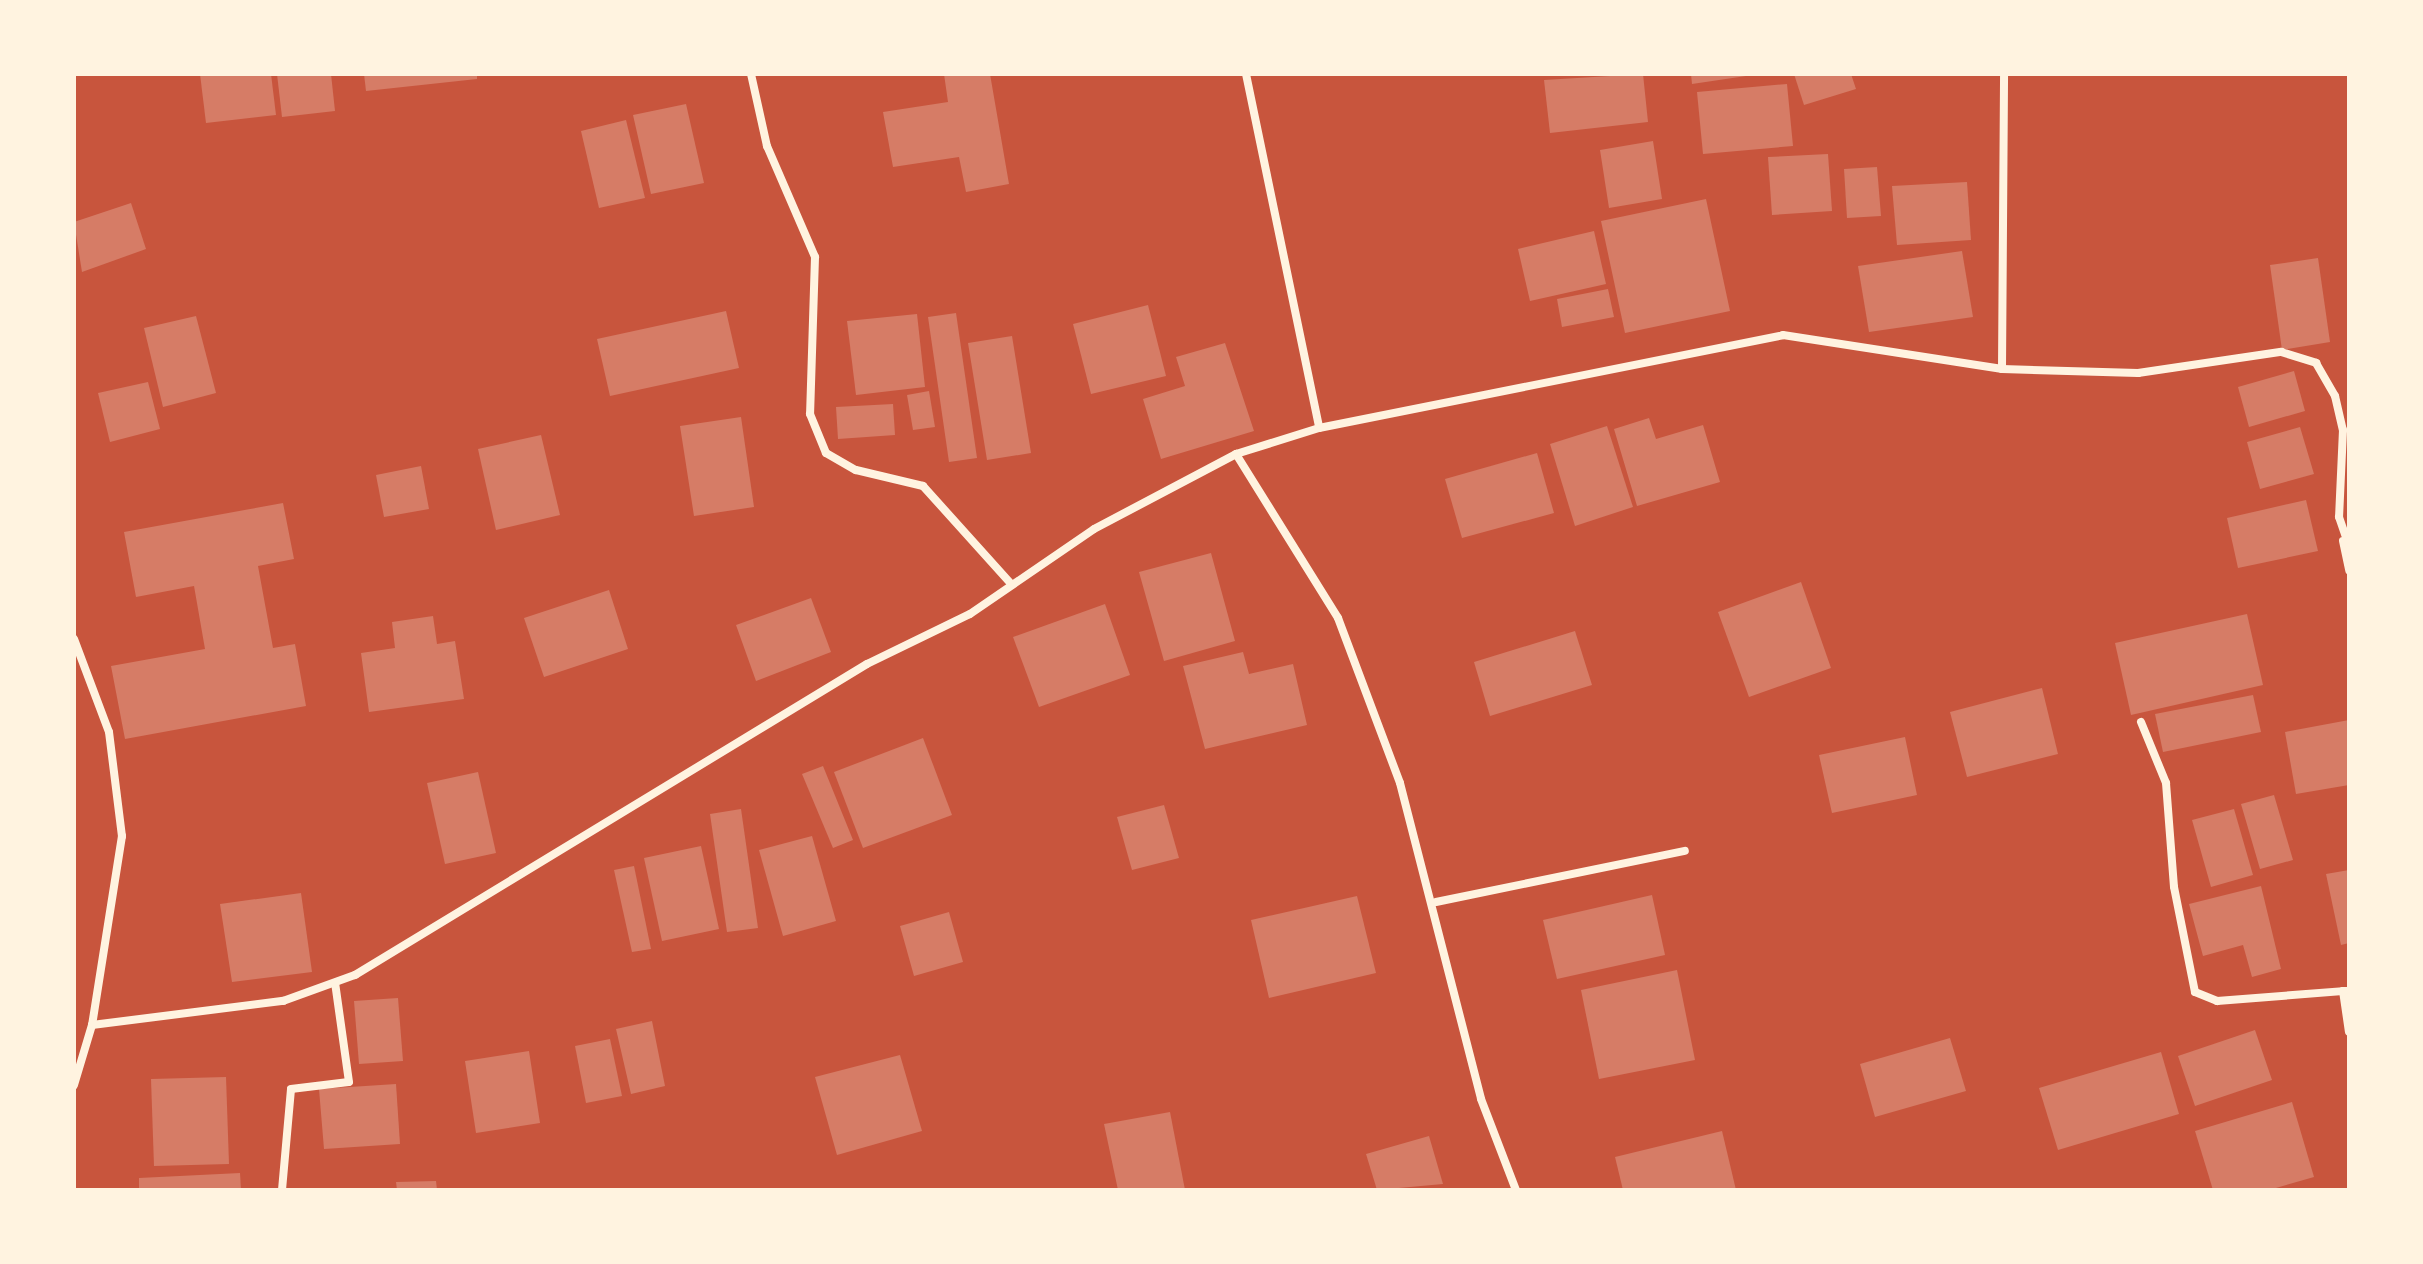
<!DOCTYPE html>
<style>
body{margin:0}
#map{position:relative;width:2423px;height:1264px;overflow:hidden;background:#c8553d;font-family:"Nunito Sans",sans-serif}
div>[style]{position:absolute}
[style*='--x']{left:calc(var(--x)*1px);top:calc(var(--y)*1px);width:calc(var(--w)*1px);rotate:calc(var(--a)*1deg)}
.building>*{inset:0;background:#d67c66}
.minor>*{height:8px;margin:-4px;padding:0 4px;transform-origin:4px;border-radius:4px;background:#fff3e0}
span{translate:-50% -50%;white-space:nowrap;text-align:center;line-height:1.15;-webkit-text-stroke:6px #fff3e0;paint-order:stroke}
.frame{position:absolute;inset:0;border:76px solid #fff3e0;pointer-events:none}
</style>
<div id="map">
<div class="building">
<i style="clip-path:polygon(200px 74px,271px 74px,276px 115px,206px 123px)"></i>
<i style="clip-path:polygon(277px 74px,331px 74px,335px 111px,282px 117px)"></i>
<i style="clip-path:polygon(364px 74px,477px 74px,477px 79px,366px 91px)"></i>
<i style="clip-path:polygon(944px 74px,990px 74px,1009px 184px,966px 192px,959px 157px,893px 167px,883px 112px,948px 102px)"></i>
<i style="clip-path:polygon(1643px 74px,1648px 122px,1550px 133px,1544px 80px)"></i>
<i style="clip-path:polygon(1691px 74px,1746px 74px,1746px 76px,1692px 84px)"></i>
<i style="clip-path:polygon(1794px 74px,1851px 74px,1856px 89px,1804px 105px)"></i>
<i style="clip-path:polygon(1787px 84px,1793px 146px,1703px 154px,1697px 92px)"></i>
<i style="clip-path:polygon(686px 104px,704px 183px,651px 194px,633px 115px)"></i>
<i style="clip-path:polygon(626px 120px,645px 198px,599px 208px,581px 131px)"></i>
<i style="clip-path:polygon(1653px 141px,1662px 199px,1609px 208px,1600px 150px)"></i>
<i style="clip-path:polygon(1828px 154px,1832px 211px,1772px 215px,1768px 157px)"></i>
<i style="clip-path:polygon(1877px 167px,1881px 216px,1847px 218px,1844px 169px)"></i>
<i style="clip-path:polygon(1967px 182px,1971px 240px,1897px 245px,1892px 186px)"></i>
<i style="clip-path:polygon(1706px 199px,1730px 311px,1625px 333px,1601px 221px)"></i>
<i style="clip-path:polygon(131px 203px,146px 249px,82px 272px,74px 222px)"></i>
<i style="clip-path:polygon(1594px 231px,1606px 284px,1530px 301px,1518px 249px)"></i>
<i style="clip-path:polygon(1962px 251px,1973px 317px,1869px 332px,1858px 266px)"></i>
<i style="clip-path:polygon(2318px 258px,2330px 342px,2282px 350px,2270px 265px)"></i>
<i style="clip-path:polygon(1608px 289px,1614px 317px,1562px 327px,1557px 299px)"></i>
<i style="clip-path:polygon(1148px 305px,1166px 376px,1091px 394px,1073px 324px)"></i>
<i style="clip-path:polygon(726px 311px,739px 368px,610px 396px,597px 339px)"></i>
<i style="clip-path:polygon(956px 313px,977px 458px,949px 462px,928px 317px)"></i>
<i style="clip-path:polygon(917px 314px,925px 387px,856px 395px,847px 321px)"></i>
<i style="clip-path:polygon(196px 316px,216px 393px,163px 407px,144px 328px)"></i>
<i style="clip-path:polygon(1012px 336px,1031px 453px,987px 460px,968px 343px)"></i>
<i style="clip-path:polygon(1225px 343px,1254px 431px,1161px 459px,1143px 399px,1185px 386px,1176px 357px)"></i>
<i style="clip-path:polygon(2294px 371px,2305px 411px,2249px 427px,2238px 387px)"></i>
<i style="clip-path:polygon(148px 382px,160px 429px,110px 442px,98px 393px)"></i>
<i style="clip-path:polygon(929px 391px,935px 427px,913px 430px,907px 395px)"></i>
<i style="clip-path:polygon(893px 404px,895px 435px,838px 439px,836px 407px)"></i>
<i style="clip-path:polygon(741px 417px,754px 507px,694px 516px,680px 426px)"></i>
<i style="clip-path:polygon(1649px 418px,1656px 439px,1703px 425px,1720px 482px,1637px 506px,1614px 429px)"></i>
<i style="clip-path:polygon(1607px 426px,1633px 507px,1575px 526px,1550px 444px)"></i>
<i style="clip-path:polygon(2300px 427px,2314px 474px,2260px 489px,2247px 442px)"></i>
<i style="clip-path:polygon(541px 435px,560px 515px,496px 530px,478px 449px)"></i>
<i style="clip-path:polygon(1537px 453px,1554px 513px,1462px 538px,1445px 479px)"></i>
<i style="clip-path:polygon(421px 466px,429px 509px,384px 517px,376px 475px)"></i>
<i style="clip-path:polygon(2306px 500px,2318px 551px,2238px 568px,2227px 518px)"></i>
<i style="clip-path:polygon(283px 503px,294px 559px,258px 566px,273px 648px,295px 644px,306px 706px,125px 739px,111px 666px,205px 649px,194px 586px,136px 597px,124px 532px)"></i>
<i style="clip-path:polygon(1211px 553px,1235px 641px,1164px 661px,1139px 572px)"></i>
<i style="clip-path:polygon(1801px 582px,1831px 668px,1749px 697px,1718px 612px)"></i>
<i style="clip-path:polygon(609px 590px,628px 649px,544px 677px,524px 618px)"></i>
<i style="clip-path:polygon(811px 598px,831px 652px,756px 681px,736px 625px)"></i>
<i style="clip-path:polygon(1105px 604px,1130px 675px,1039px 707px,1013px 637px)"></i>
<i style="clip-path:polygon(2247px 614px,2263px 685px,2131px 715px,2115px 643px)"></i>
<i style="clip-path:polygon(433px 616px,437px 644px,455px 641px,464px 699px,369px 712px,361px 653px,395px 648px,392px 622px)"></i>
<i style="clip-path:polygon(1575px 631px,1592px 685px,1490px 716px,1474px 662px)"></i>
<i style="clip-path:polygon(1243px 652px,1249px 674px,1293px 664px,1307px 725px,1205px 749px,1183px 666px)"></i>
<i style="clip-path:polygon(2042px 688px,2058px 754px,1967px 777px,1950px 712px)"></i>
<i style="clip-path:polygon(2253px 695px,2261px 732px,2163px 752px,2155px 714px)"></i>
<i style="clip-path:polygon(2349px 720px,2349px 785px,2296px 794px,2285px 732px)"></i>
<i style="clip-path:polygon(1905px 737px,1917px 795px,1832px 813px,1819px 755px)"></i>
<i style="clip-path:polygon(923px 738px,952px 815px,863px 848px,834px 772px)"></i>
<i style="clip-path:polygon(823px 766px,853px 840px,833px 848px,802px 774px)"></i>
<i style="clip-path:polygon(478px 772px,496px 853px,445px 864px,427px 783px)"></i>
<i style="clip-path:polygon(2274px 795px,2293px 860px,2260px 869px,2241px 804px)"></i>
<i style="clip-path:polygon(1164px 805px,1179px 858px,1132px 870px,1117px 817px)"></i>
<i style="clip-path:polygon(741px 809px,758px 928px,727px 932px,710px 814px)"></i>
<i style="clip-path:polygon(2234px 809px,2253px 875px,2211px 887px,2192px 820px)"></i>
<i style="clip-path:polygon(812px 836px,836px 921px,783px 936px,759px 850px)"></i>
<i style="clip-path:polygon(701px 846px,719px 929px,662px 941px,644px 858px)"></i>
<i style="clip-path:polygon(634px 866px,651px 949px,632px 952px,614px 870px)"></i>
<i style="clip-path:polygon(2349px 870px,2349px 943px,2341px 945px,2326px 874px)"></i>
<i style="clip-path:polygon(2261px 886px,2281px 969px,2252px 977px,2243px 945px,2203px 956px,2189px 904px)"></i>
<i style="clip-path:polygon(301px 893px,312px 972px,232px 982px,220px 904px)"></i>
<i style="clip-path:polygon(1652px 895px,1665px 955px,1557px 979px,1543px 920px)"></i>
<i style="clip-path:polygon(1357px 896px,1376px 973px,1269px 998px,1251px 920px)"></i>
<i style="clip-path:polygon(949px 912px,963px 962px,914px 976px,900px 926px)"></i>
<i style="clip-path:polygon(1677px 970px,1695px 1060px,1599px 1079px,1581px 990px)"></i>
<i style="clip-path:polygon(398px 998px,403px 1061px,359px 1064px,354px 1001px)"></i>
<i style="clip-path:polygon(652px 1021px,665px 1086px,631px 1094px,616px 1029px)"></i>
<i style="clip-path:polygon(2255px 1030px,2272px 1080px,2195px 1106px,2178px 1056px)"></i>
<i style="clip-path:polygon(1950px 1038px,1966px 1091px,1875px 1117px,1860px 1064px)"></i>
<i style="clip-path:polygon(610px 1039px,622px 1096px,586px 1103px,575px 1046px)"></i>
<i style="clip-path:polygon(529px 1051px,540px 1123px,476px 1133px,465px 1061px)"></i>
<i style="clip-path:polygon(2161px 1052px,2179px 1114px,2058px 1150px,2039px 1088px)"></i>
<i style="clip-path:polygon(900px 1055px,922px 1131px,837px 1155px,815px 1077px)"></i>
<i style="clip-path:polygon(226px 1077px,229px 1164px,154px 1166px,151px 1079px)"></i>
<i style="clip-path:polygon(396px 1084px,400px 1144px,324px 1149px,319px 1089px)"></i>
<i style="clip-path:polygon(2292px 1102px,2314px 1177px,2269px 1190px,2213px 1190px,2195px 1131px)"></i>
<i style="clip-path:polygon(1170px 1112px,1185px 1190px,1118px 1190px,1104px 1124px)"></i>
<i style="clip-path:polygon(1722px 1131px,1736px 1190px,1623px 1190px,1615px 1157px)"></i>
<i style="clip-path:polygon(1429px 1136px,1443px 1184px,1377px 1190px,1366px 1154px)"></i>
<i style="clip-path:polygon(240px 1173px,241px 1190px,139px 1190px,139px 1178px)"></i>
<i style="clip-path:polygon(436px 1181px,437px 1190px,397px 1190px,396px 1182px)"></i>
</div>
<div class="minor">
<i style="--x:751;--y:74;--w:74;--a:77.5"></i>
<i style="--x:767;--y:146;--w:121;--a:66.6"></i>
<i style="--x:815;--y:257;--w:157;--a:91.8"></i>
<i style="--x:810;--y:414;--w:42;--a:67.7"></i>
<i style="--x:826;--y:453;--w:34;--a:30"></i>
<i style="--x:856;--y:470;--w:69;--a:13.4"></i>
<i style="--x:923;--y:486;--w:133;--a:48"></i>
<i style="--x:1246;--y:74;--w:361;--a:78.3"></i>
<i style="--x:2002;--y:369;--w:295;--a:-89.6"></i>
<i style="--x:1236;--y:454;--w:193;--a:58.1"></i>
<i style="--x:1338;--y:618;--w:176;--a:69.4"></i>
<i style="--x:1400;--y:783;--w:326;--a:75.6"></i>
<i style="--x:1481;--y:1099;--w:97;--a:69"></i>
<i style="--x:2343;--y:541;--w:30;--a:78"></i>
<i style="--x:74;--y:639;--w:99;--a:69.4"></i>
<i style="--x:109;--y:732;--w:105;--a:82.9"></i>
<i style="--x:122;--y:836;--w:191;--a:99"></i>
<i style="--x:92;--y:1025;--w:63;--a:106.7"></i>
<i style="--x:2141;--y:722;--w:66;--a:67.7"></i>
<i style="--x:2166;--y:783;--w:104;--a:85.6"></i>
<i style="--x:2174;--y:887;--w:107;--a:78.7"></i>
<i style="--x:2195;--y:992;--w:24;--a:22"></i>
<i style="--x:2217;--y:1001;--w:126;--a:-4.5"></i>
<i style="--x:1436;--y:902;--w:254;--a:-11.6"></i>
<i style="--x:2349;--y:991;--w:6;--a:180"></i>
<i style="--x:2343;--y:991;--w:41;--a:81.7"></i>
<i style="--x:92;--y:1025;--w:193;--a:-7.2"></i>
<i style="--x:283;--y:1001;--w:77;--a:-19.9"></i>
<i style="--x:355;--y:975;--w:599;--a:-31.28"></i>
<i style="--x:867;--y:664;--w:114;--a:-25.9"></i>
<i style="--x:970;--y:614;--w:150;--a:-34.4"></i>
<i style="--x:1094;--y:529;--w:161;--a:-27.8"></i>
<i style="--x:1236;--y:454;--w:87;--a:-17.4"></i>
<i style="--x:1319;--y:428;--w:473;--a:-11.3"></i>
<i style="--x:1783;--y:335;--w:222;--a:8.8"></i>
<i style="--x:2002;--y:369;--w:136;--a:1.7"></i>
<i style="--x:2138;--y:373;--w:145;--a:-8.4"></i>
<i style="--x:2281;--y:352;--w:37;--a:17"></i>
<i style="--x:2316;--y:363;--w:38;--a:60"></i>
<i style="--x:2335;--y:396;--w:35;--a:77"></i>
<i style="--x:2343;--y:430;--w:87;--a:92.6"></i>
<i style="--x:2339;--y:517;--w:31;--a:71"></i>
<i style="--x:282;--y:1190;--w:101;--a:-84.9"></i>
<i style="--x:291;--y:1089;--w:58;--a:-6.9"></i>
<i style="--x:349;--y:1082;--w:100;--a:-98"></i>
</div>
<div class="frame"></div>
</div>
